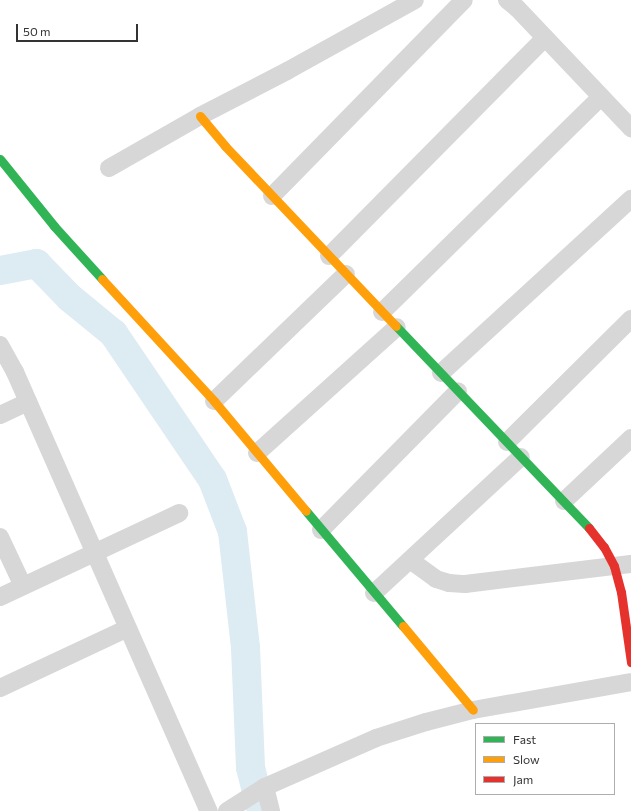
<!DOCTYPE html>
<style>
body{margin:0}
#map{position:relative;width:631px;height:811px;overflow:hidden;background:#fff;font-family:Commissioner,sans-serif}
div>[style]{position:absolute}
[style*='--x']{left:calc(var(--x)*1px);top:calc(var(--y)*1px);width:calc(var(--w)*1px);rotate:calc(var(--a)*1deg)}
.river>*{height:29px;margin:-14.5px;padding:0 14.5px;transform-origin:14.5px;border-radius:14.5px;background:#ddebf3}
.street>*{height:18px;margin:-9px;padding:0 9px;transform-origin:9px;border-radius:9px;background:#d7d7d7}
.fast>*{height:9px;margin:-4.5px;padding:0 4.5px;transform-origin:4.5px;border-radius:4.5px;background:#30b455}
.slow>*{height:9px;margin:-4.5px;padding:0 4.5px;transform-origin:4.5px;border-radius:4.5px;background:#ff9f0a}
.jam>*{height:9px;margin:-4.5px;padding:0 4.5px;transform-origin:4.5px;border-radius:4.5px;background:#e5322d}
span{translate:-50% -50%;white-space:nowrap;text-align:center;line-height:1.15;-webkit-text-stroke:4px #fff;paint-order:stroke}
.legend{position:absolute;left:475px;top:723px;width:140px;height:72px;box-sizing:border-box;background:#fff;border:1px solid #adadad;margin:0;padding:5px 7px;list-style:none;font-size:12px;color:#333}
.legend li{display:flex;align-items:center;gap:8px;height:20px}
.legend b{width:20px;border:1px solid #adadad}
.scale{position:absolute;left:16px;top:24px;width:122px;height:18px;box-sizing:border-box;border:2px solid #333;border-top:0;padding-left:5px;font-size:12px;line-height:14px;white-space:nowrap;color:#333;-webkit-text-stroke:3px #fff;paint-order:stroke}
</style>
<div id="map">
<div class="river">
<i style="--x:0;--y:270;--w:37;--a:-11"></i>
<i style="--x:36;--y:263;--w:47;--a:45.9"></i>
<i style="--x:69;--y:297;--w:57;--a:39.3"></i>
<i style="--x:113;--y:333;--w:176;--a:55.9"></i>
<i style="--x:212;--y:479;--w:56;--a:69"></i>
<i style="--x:232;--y:531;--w:117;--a:83.6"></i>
<i style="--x:245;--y:647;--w:120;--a:87.6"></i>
<i style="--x:250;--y:767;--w:45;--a:76"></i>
</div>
<div class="street">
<i style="--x:507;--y:0;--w:13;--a:39"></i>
<i style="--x:517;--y:8;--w:166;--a:46.5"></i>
<i style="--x:109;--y:168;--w:105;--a:-29.7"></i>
<i style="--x:200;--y:116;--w:98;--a:-27.3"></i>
<i style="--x:287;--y:71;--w:146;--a:-29"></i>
<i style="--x:272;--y:196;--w:274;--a:-45.6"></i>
<i style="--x:329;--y:256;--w:307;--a:-45.3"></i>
<i style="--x:382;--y:312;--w:307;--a:-44.5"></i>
<i style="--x:0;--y:345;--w:31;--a:61"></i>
<i style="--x:15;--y:372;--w:480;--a:66.2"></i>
<i style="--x:441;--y:373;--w:258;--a:-42.5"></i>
<i style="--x:214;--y:401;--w:183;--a:-43.9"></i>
<i style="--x:0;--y:415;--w:31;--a:-25"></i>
<i style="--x:507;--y:442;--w:175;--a:-44.8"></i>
<i style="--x:257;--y:453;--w:188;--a:-42"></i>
<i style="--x:564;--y:501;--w:92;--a:-43.2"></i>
<i style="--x:321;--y:530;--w:195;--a:-45.4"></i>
<i style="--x:0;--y:537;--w:54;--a:64.9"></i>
<i style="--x:410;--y:560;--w:32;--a:36"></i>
<i style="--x:436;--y:579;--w:14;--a:17"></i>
<i style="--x:449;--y:583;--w:16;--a:4"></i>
<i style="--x:465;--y:584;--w:167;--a:-6.9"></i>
<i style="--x:374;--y:593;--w:200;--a:-42.8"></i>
<i style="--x:0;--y:597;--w:198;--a:-25.1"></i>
<i style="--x:0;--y:688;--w:141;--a:-25.1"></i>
<i style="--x:265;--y:787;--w:25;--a:76"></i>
<i style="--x:227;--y:811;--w:45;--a:-32.3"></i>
<i style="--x:265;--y:787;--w:121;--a:-23.8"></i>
<i style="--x:376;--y:738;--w:52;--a:-17.7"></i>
<i style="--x:426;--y:722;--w:49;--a:-14.3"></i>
<i style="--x:473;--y:710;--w:160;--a:-10"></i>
</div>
<div class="fast">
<i style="--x:0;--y:159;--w:86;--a:51.1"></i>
<i style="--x:54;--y:226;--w:72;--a:47.8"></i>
<i style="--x:396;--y:326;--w:279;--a:46.3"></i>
<i style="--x:306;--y:511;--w:150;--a:49.9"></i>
</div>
<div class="slow">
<i style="--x:200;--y:116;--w:39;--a:50"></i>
<i style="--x:225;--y:146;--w:248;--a:46.5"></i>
<i style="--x:102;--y:279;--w:166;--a:47.4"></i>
<i style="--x:214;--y:401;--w:143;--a:50.1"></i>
<i style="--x:403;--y:626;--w:109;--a:50.2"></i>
</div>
<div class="jam">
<i style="--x:589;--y:528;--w:24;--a:52"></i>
<i style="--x:604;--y:547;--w:21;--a:62"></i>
<i style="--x:614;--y:566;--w:27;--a:75"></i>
<i style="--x:621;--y:592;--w:71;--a:81.9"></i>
</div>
<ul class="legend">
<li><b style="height:5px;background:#30b455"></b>Fast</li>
<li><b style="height:5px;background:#ff9f0a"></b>Slow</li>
<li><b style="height:5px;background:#e5322d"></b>Jam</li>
</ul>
<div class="scale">50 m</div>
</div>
